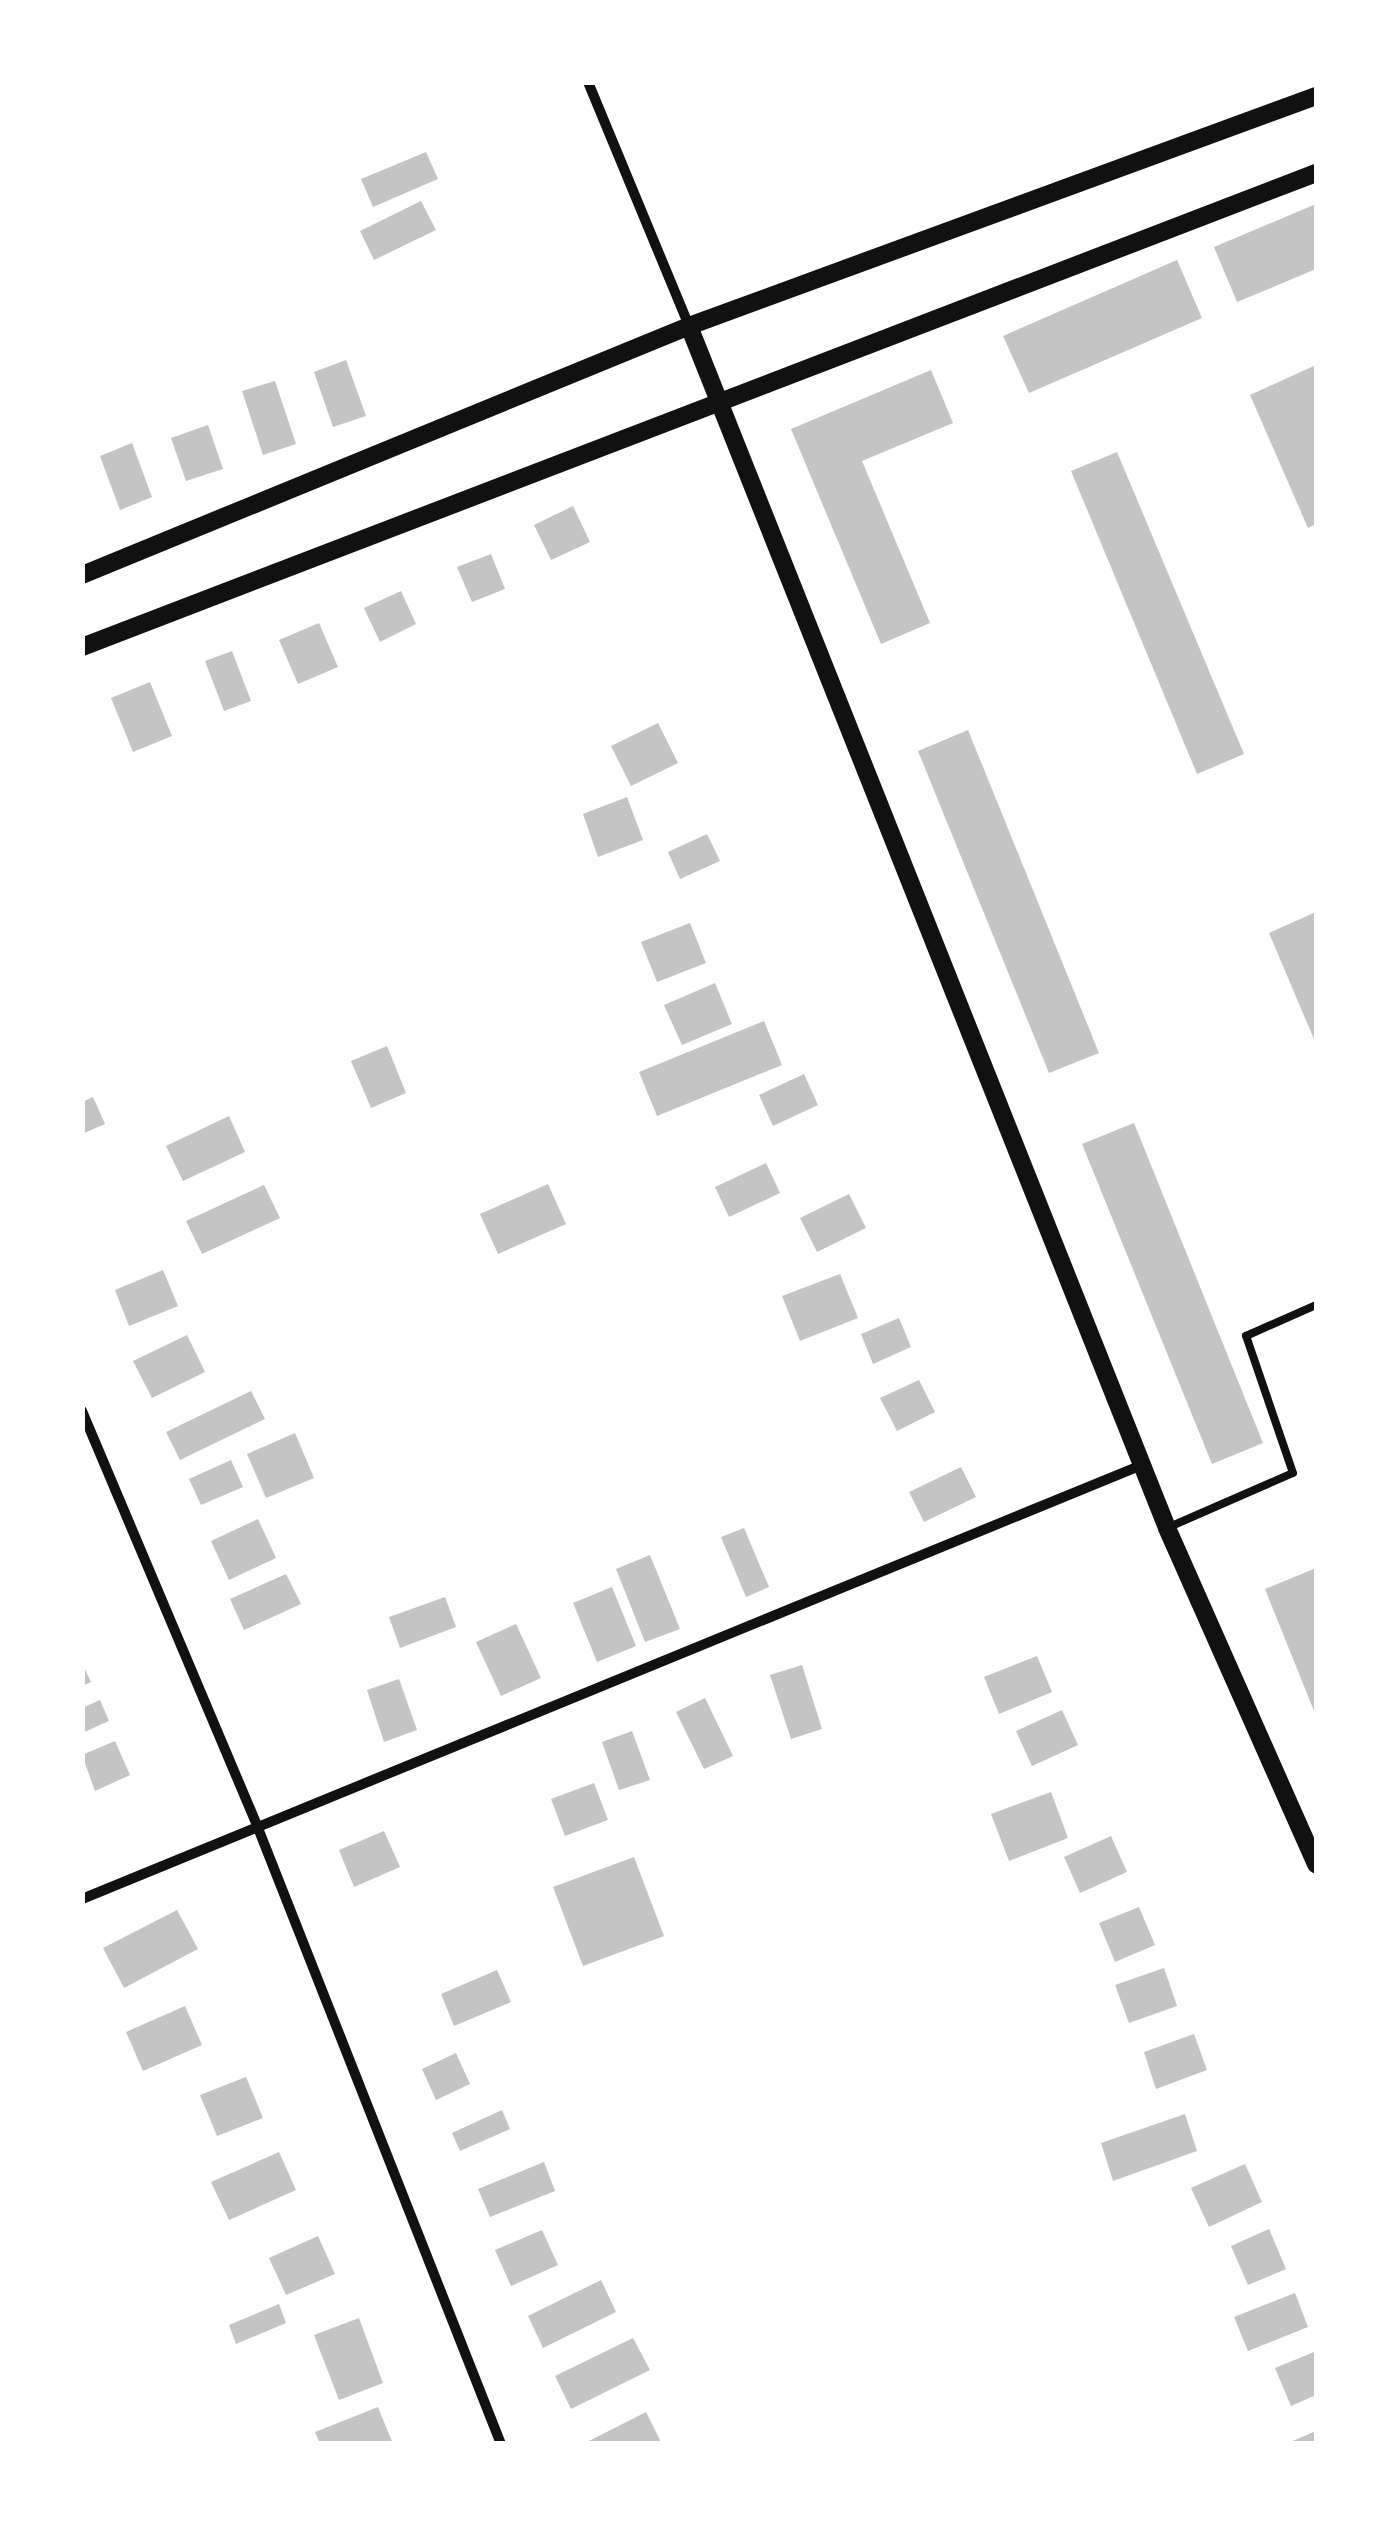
<!DOCTYPE html>
<style>
body{margin:0}
#map{position:relative;width:1399px;height:2526px;overflow:hidden;background:#fff;font-family:"PT Sans",sans-serif}
div>[style]{position:absolute}
[style*='--x']{left:calc(var(--x)*1px);top:calc(var(--y)*1px);width:calc(var(--w)*1px);rotate:calc(var(--a)*1deg)}
.building>*{inset:0;background:#c4c4c4}
.service>*{height:8px;margin:-4px;padding:0 4px;transform-origin:4px;border-radius:4px;background:#111}
.minor>*{height:10px;margin:-5px;padding:0 5px;transform-origin:5px;border-radius:5px;background:#111}
.tertiary>*{height:18px;margin:-9px;padding:0 9px;transform-origin:9px;border-radius:9px;background:#111}
span{translate:-50% -50%;white-space:nowrap;text-align:center;line-height:1.15;-webkit-text-stroke:8px #fff;paint-order:stroke}
.frame{position:absolute;inset:0;border:85px solid #fff;pointer-events:none}
</style>
<div id="map">
<div class="building">
<i style="clip-path:polygon(426px 152px,438px 179px,373px 207px,361px 179px)"></i>
<i style="clip-path:polygon(421px 201px,436px 230px,374px 260px,360px 231px)"></i>
<i style="clip-path:polygon(1316px 204px,1316px 269px,1237px 302px,1214px 247px)"></i>
<i style="clip-path:polygon(1177px 260px,1202px 318px,1029px 393px,1003px 336px)"></i>
<i style="clip-path:polygon(346px 360px,366px 416px,333px 427px,314px 372px)"></i>
<i style="clip-path:polygon(1316px 365px,1316px 524px,1308px 528px,1250px 395px)"></i>
<i style="clip-path:polygon(931px 370px,953px 423px,862px 461px,930px 623px,881px 644px,791px 429px)"></i>
<i style="clip-path:polygon(275px 381px,296px 444px,263px 455px,242px 391px)"></i>
<i style="clip-path:polygon(208px 425px,223px 469px,186px 481px,171px 438px)"></i>
<i style="clip-path:polygon(132px 443px,152px 497px,120px 510px,100px 456px)"></i>
<i style="clip-path:polygon(1117px 452px,1244px 754px,1197px 774px,1071px 471px)"></i>
<i style="clip-path:polygon(573px 506px,590px 542px,551px 560px,534px 525px)"></i>
<i style="clip-path:polygon(491px 554px,505px 589px,472px 602px,457px 567px)"></i>
<i style="clip-path:polygon(401px 591px,416px 624px,380px 642px,364px 608px)"></i>
<i style="clip-path:polygon(319px 623px,338px 667px,298px 684px,279px 640px)"></i>
<i style="clip-path:polygon(232px 651px,251px 701px,224px 711px,205px 661px)"></i>
<i style="clip-path:polygon(150px 682px,172px 736px,133px 752px,111px 698px)"></i>
<i style="clip-path:polygon(658px 723px,678px 763px,631px 786px,611px 746px)"></i>
<i style="clip-path:polygon(968px 730px,1099px 1053px,1049px 1073px,918px 751px)"></i>
<i style="clip-path:polygon(627px 797px,643px 840px,598px 857px,583px 814px)"></i>
<i style="clip-path:polygon(707px 834px,720px 861px,680px 879px,668px 852px)"></i>
<i style="clip-path:polygon(1316px 912px,1316px 1044px,1269px 933px)"></i>
<i style="clip-path:polygon(690px 923px,706px 963px,657px 982px,641px 942px)"></i>
<i style="clip-path:polygon(715px 983px,732px 1024px,682px 1045px,664px 1005px)"></i>
<i style="clip-path:polygon(764px 1021px,782px 1065px,657px 1116px,639px 1072px)"></i>
<i style="clip-path:polygon(387px 1046px,406px 1093px,371px 1108px,351px 1061px)"></i>
<i style="clip-path:polygon(804px 1074px,818px 1105px,773px 1126px,759px 1095px)"></i>
<i style="clip-path:polygon(93px 1097px,105px 1124px,82px 1134px,82px 1102px)"></i>
<i style="clip-path:polygon(229px 1116px,245px 1152px,183px 1181px,166px 1146px)"></i>
<i style="clip-path:polygon(1134px 1123px,1263px 1443px,1212px 1464px,1082px 1144px)"></i>
<i style="clip-path:polygon(766px 1163px,780px 1193px,729px 1217px,715px 1187px)"></i>
<i style="clip-path:polygon(548px 1184px,566px 1224px,498px 1254px,480px 1214px)"></i>
<i style="clip-path:polygon(264px 1185px,280px 1218px,202px 1254px,186px 1221px)"></i>
<i style="clip-path:polygon(849px 1194px,866px 1228px,817px 1252px,800px 1218px)"></i>
<i style="clip-path:polygon(163px 1270px,178px 1306px,129px 1326px,115px 1290px)"></i>
<i style="clip-path:polygon(840px 1274px,858px 1318px,800px 1341px,782px 1296px)"></i>
<i style="clip-path:polygon(899px 1318px,911px 1347px,873px 1364px,861px 1334px)"></i>
<i style="clip-path:polygon(187px 1335px,205px 1372px,152px 1398px,133px 1361px)"></i>
<i style="clip-path:polygon(919px 1380px,935px 1412px,897px 1431px,880px 1398px)"></i>
<i style="clip-path:polygon(251px 1391px,265px 1419px,180px 1460px,166px 1432px)"></i>
<i style="clip-path:polygon(295px 1433px,314px 1478px,266px 1498px,247px 1454px)"></i>
<i style="clip-path:polygon(231px 1460px,243px 1487px,201px 1505px,189px 1479px)"></i>
<i style="clip-path:polygon(961px 1467px,976px 1497px,924px 1522px,909px 1492px)"></i>
<i style="clip-path:polygon(258px 1519px,276px 1558px,229px 1580px,211px 1541px)"></i>
<i style="clip-path:polygon(744px 1528px,769px 1587px,746px 1597px,721px 1537px)"></i>
<i style="clip-path:polygon(650px 1555px,680px 1629px,645px 1642px,616px 1569px)"></i>
<i style="clip-path:polygon(1316px 1568px,1316px 1716px,1265px 1589px)"></i>
<i style="clip-path:polygon(286px 1574px,301px 1604px,244px 1630px,230px 1599px)"></i>
<i style="clip-path:polygon(612px 1587px,636px 1646px,597px 1662px,573px 1603px)"></i>
<i style="clip-path:polygon(445px 1597px,456px 1627px,400px 1648px,389px 1617px)"></i>
<i style="clip-path:polygon(516px 1624px,541px 1678px,501px 1696px,476px 1642px)"></i>
<i style="clip-path:polygon(1037px 1656px,1052px 1692px,999px 1714px,984px 1677px)"></i>
<i style="clip-path:polygon(82px 1663px,91px 1682px,82px 1686px)"></i>
<i style="clip-path:polygon(802px 1665px,822px 1729px,791px 1739px,770px 1675px)"></i>
<i style="clip-path:polygon(399px 1679px,417px 1730px,384px 1742px,367px 1690px)"></i>
<i style="clip-path:polygon(705px 1698px,733px 1756px,704px 1769px,676px 1712px)"></i>
<i style="clip-path:polygon(100px 1700px,109px 1721px,82px 1733px,82px 1708px)"></i>
<i style="clip-path:polygon(1062px 1710px,1078px 1745px,1032px 1766px,1016px 1731px)"></i>
<i style="clip-path:polygon(632px 1731px,650px 1780px,619px 1790px,602px 1742px)"></i>
<i style="clip-path:polygon(115px 1741px,130px 1775px,95px 1791px,82px 1755px)"></i>
<i style="clip-path:polygon(594px 1783px,608px 1820px,565px 1836px,551px 1799px)"></i>
<i style="clip-path:polygon(1051px 1792px,1068px 1838px,1009px 1861px,991px 1814px)"></i>
<i style="clip-path:polygon(384px 1831px,400px 1867px,354px 1887px,339px 1850px)"></i>
<i style="clip-path:polygon(1111px 1836px,1127px 1872px,1080px 1893px,1064px 1857px)"></i>
<i style="clip-path:polygon(634px 1857px,664px 1936px,583px 1966px,553px 1887px)"></i>
<i style="clip-path:polygon(1139px 1907px,1155px 1945px,1115px 1962px,1099px 1923px)"></i>
<i style="clip-path:polygon(177px 1910px,198px 1949px,124px 1988px,103px 1948px)"></i>
<i style="clip-path:polygon(1164px 1968px,1177px 2006px,1129px 2023px,1115px 1985px)"></i>
<i style="clip-path:polygon(497px 1970px,511px 2002px,454px 2026px,441px 1994px)"></i>
<i style="clip-path:polygon(185px 2006px,202px 2045px,143px 2071px,126px 2032px)"></i>
<i style="clip-path:polygon(1194px 2034px,1207px 2070px,1156px 2089px,1144px 2052px)"></i>
<i style="clip-path:polygon(456px 2053px,470px 2084px,436px 2100px,422px 2069px)"></i>
<i style="clip-path:polygon(246px 2077px,263px 2118px,217px 2136px,200px 2095px)"></i>
<i style="clip-path:polygon(502px 2110px,510px 2129px,460px 2151px,452px 2133px)"></i>
<i style="clip-path:polygon(1185px 2114px,1197px 2151px,1113px 2181px,1101px 2143px)"></i>
<i style="clip-path:polygon(279px 2152px,296px 2190px,229px 2220px,211px 2182px)"></i>
<i style="clip-path:polygon(544px 2162px,555px 2191px,490px 2217px,478px 2189px)"></i>
<i style="clip-path:polygon(1245px 2164px,1262px 2202px,1209px 2227px,1191px 2188px)"></i>
<i style="clip-path:polygon(1269px 2229px,1286px 2269px,1248px 2285px,1231px 2246px)"></i>
<i style="clip-path:polygon(542px 2230px,558px 2265px,511px 2286px,495px 2250px)"></i>
<i style="clip-path:polygon(318px 2236px,335px 2274px,286px 2295px,269px 2258px)"></i>
<i style="clip-path:polygon(601px 2280px,616px 2312px,543px 2348px,528px 2316px)"></i>
<i style="clip-path:polygon(1295px 2293px,1308px 2327px,1248px 2351px,1234px 2317px)"></i>
<i style="clip-path:polygon(279px 2304px,286px 2323px,236px 2344px,229px 2325px)"></i>
<i style="clip-path:polygon(359px 2318px,383px 2383px,339px 2400px,314px 2335px)"></i>
<i style="clip-path:polygon(633px 2338px,650px 2370px,571px 2409px,555px 2376px)"></i>
<i style="clip-path:polygon(1314px 2352px,1316px 2395px,1291px 2406px,1275px 2368px)"></i>
<i style="clip-path:polygon(378px 2407px,393px 2444px,320px 2444px,315px 2432px)"></i>
<i style="clip-path:polygon(646px 2412px,662px 2444px,583px 2444px)"></i>
<i style="clip-path:polygon(1316px 2431px,1316px 2444px,1288px 2444px,1288px 2443px)"></i>
</div>
<div class="service">
<i style="--x:1167;--y:1528;--w:137;--a:-23.6"></i>
<i style="--x:1293;--y:1473;--w:145;--a:-108.9"></i>
<i style="--x:1246;--y:1336;--w:77;--a:-23.9"></i>
</div>
<div class="minor">
<i style="--x:588;--y:82;--w:264;--a:67.5"></i>
<i style="--x:82;--y:1411;--w:453;--a:67.1"></i>
<i style="--x:258;--y:1828;--w:662;--a:68.47"></i>
<i style="--x:82;--y:1899;--w:1145;--a:-22.27"></i>
</div>
<div class="tertiary">
<i style="--x:689;--y:326;--w:1294;--a:68.31"></i>
<i style="--x:1167;--y:1528;--w:368;--a:66.1"></i>
<i style="--x:82;--y:575;--w:656;--a:-22.3"></i>
<i style="--x:689;--y:326;--w:668;--a:-20.14"></i>
<i style="--x:82;--y:647;--w:1322;--a:-21.01"></i>
</div>
<div class="frame"></div>
</div>
